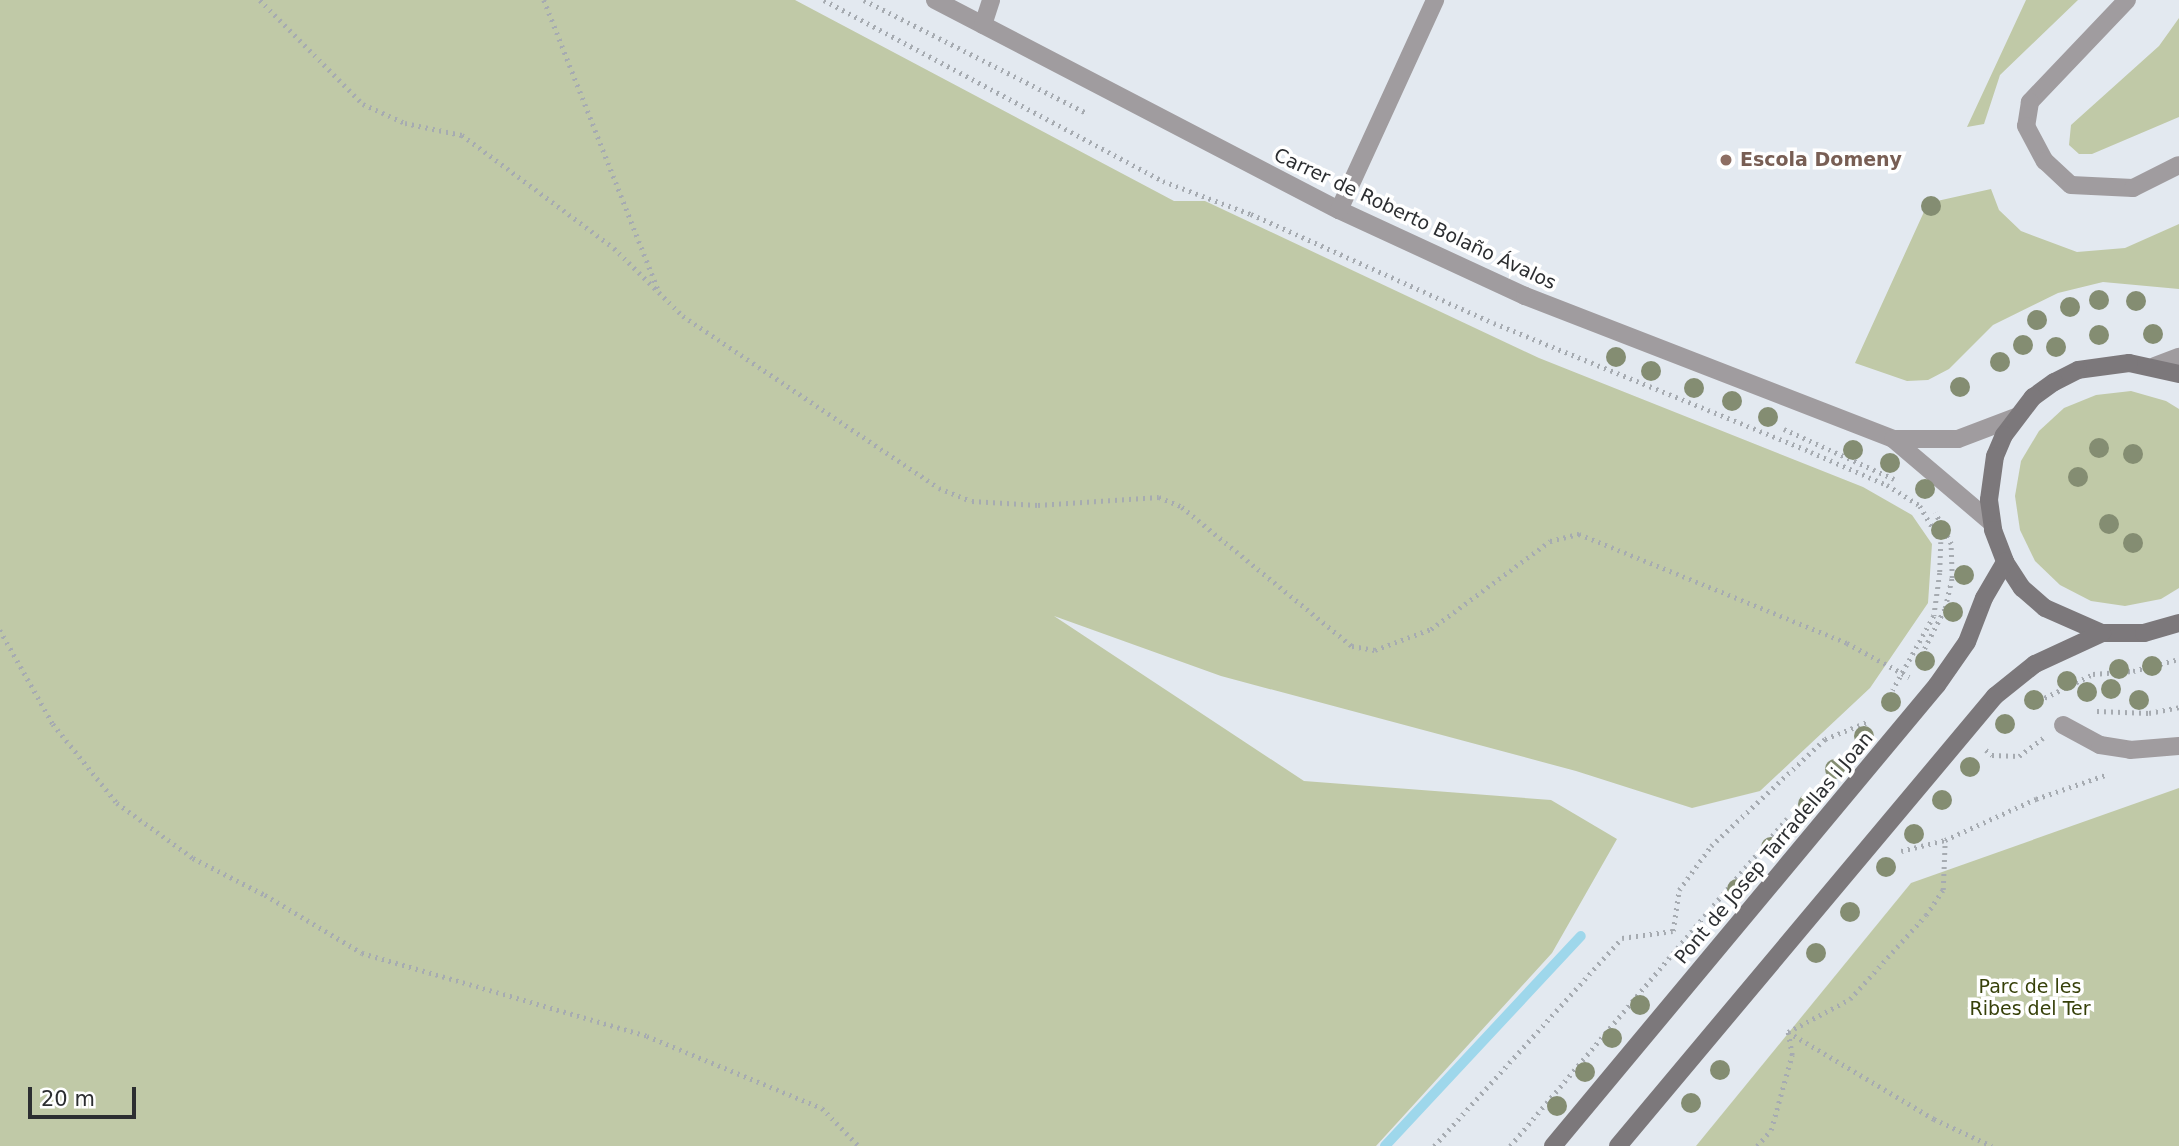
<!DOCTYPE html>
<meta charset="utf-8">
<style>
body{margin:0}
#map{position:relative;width:2179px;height:1146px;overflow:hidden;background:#e3e9f0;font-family:"DejaVu Sans",sans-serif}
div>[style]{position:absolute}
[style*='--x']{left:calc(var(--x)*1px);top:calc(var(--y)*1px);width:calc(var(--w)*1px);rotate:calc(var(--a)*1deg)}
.green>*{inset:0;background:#c0c9a7}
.stream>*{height:10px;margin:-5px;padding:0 5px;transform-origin:5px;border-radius:5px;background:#9ed7eb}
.path>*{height:4.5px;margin-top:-2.25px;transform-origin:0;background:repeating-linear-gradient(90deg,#a6abb1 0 2px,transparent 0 7px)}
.lane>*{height:18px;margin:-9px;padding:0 9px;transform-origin:9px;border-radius:9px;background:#a09c9f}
.street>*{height:18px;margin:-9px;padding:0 9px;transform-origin:9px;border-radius:9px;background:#a09c9f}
.secondary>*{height:18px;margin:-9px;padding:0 9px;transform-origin:9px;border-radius:9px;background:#7c787b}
.trees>*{width:20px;height:20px;margin:-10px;border-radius:50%;background:#848d72}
.dots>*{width:19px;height:19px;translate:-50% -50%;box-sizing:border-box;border:4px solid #fff;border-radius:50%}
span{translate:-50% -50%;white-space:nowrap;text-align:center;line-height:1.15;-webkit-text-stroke:7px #fff;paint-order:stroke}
.education-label{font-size:19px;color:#785e54;font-weight:700}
.left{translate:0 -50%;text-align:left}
.street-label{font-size:19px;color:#2c2e31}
.park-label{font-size:19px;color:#37410a}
.scale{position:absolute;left:28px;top:1087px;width:108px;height:32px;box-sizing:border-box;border:4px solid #2c2e31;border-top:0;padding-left:9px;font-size:21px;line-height:24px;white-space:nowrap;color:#2c2e31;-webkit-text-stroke:5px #fff;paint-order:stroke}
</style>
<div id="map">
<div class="green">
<i style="clip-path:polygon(0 0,795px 0,1174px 201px,1205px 201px,1539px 358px,1863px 487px,1912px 515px,1932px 544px,1928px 603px,1870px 688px,1760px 791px,1692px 808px,1576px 771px,1221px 676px,1054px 616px,1304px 781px,1551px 800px,1617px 839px,1552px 953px,1376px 1146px,0 1146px)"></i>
<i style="clip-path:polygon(2026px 0,2078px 0,2000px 75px,1984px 124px,1967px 127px)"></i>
<i style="clip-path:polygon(2179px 18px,2179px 117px,2092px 154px,2079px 154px,2069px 145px,2071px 125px,2159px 46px)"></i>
<i style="clip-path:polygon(1991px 189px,1999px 210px,2021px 231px,2077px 252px,2125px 248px,2179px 224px,2179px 289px,2103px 282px,2058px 293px,1993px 325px,1949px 369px,1928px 380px,1907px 381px,1855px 363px,1928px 203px)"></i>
<i style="clip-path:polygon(2131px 391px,2166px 401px,2179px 409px,2179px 588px,2161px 599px,2125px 606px,2091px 601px,2060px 585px,2035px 561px,2020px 530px,2015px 496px,2021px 461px,2039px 431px,2064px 408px,2096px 395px)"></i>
<i style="clip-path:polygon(2179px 788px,2179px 1146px,1696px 1146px,1911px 883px)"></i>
</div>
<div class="stream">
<i style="--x:1385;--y:1146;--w:287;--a:-47"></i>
</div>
<div class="path">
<i style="--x:260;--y:0;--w:146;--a:45.3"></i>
<i style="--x:363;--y:104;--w:46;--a:24.3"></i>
<i style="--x:405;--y:123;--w:58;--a:11.9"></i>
<i style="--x:462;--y:135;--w:189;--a:36.6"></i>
<i style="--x:614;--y:248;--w:97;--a:44.6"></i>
<i style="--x:683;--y:316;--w:308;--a:33.9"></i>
<i style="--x:939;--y:488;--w:35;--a:22"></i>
<i style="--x:972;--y:501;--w:66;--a:3.5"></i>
<i style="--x:1038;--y:505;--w:121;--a:-3.8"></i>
<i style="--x:1159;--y:497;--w:25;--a:23"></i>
<i style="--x:1182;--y:507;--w:220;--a:39.3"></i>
<i style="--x:1352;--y:646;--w:23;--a:10"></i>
<i style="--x:1375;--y:650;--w:60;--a:-20.6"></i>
<i style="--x:1431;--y:629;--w:148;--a:-36.5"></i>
<i style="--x:1550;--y:541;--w:30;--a:-14"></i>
<i style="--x:1579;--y:534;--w:289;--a:22.1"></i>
<i style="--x:1847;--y:643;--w:71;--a:28.7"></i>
<i style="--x:544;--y:0;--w:311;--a:68.5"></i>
<i style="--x:824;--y:0;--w:384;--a:28.1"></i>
<i style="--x:1163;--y:181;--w:94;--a:20.6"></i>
<i style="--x:1251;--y:214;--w:266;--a:24.2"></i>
<i style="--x:1494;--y:323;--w:342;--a:22.1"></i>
<i style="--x:1811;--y:452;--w:83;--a:23.5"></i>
<i style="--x:1887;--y:485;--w:39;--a:32"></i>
<i style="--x:1920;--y:506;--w:42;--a:59.7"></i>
<i style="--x:1941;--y:542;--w:31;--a:92"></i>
<i style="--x:1940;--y:573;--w:43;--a:97.9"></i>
<i style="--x:1934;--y:616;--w:85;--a:119"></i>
<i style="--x:864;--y:0;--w:248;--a:26.9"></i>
<i style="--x:1784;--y:429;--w:121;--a:24.4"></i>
<i style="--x:0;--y:630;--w:108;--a:60.6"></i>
<i style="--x:53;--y:724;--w:102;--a:51"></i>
<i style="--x:117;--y:803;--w:94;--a:35.9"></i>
<i style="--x:193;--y:858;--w:81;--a:27.2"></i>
<i style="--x:265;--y:895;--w:113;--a:30.9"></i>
<i style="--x:362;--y:953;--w:297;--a:16.2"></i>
<i style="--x:647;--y:1036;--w:189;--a:22.4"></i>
<i style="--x:822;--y:1108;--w:53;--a:45.8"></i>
<i style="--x:1918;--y:661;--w:59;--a:-63"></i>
<i style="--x:1945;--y:608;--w:31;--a:-77"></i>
<i style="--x:1952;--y:578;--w:34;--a:-92"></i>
<i style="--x:1951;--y:544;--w:35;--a:-117"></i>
<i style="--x:2032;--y:704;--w:68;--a:-26.2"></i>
<i style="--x:2093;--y:674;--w:40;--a:-4.3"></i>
<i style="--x:2133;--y:671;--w:48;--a:-14.6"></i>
<i style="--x:2097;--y:711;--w:52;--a:2.2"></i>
<i style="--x:2149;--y:713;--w:31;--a:-11"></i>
<i style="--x:1986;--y:750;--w:8;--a:40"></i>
<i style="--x:1992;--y:755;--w:27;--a:2"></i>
<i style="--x:2019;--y:756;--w:30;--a:-37"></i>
<i style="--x:1901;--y:851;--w:45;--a:-14"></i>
<i style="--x:1945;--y:840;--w:100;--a:-24.3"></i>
<i style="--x:2036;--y:799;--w:76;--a:-19.1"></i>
<i style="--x:1788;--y:1032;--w:170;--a:30.8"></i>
<i style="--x:1934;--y:1119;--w:64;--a:25"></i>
<i style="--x:1434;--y:1146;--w:280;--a:-47.9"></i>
<i style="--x:1622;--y:938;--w:51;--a:-7.8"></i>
<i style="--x:1673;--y:931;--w:41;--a:-81.7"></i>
<i style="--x:1679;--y:890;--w:54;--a:-54"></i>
<i style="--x:1711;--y:846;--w:156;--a:-43.2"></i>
<i style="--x:1825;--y:739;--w:48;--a:-21.8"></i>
<i style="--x:1510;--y:1146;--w:429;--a:-49.8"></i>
<i style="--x:1757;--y:1146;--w:21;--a:-49"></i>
<i style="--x:1771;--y:1130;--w:78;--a:-74.4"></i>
<i style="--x:1792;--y:1055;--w:23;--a:-100"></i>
<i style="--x:1788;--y:1032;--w:70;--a:-28"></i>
<i style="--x:1850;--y:999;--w:113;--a:-47.9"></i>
<i style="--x:1926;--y:915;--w:30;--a:-56"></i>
<i style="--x:1943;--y:890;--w:50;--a:-87.7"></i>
</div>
<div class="lane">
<i style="--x:2127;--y:0;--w:141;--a:133.6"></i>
<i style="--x:2030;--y:102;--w:24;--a:99"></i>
<i style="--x:2026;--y:126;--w:40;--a:62"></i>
<i style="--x:2045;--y:161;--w:35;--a:43"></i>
<i style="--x:2071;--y:185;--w:62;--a:2.8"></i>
<i style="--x:2133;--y:188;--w:51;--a:-26.6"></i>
</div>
<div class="street">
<i style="--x:935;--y:0;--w:455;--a:27.5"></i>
<i style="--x:1339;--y:210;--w:205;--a:24.8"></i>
<i style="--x:1525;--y:296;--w:395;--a:21.2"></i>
<i style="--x:1893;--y:439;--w:128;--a:40.3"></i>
<i style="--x:983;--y:25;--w:26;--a:-72"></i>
<i style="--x:1339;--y:210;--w:231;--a:-65.4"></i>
<i style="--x:2155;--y:366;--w:26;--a:-21"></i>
<i style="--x:1893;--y:439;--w:65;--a:0"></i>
<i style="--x:1958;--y:439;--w:62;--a:-20.8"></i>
<i style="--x:2063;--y:725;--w:42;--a:28.4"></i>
<i style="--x:2100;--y:745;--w:30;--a:9"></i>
<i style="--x:2130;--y:750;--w:49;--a:-4.7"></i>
</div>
<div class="secondary">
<i style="--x:2179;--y:374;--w:51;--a:-167.6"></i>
<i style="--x:2129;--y:363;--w:51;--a:172.2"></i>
<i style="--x:2078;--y:370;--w:27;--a:153"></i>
<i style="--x:2054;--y:382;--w:26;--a:144"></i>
<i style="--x:2033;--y:397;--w:48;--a:127.3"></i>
<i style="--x:2004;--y:435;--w:23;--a:113"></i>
<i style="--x:1995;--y:456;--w:44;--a:97.8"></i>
<i style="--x:1989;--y:500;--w:30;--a:82"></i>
<i style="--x:1993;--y:530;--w:34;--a:69"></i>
<i style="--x:2005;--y:562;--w:31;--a:57"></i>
<i style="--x:2022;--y:588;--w:30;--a:41"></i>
<i style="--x:2045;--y:608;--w:62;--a:23.7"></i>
<i style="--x:2102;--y:633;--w:42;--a:0"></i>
<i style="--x:2144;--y:633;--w:36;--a:-16"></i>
<i style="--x:1553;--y:1146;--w:600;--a:-50.21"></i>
<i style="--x:1937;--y:685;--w:52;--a:-55.1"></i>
<i style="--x:1967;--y:642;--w:47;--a:-68.9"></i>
<i style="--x:1984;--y:598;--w:42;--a:-59.7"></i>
<i style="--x:1618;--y:1146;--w:587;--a:-50.04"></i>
<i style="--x:1995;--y:696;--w:51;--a:-38.7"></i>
<i style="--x:2035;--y:664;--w:74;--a:-24.8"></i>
</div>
<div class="trees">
<i style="left:1931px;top:206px"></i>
<i style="left:2099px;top:300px"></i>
<i style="left:2136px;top:301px"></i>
<i style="left:2070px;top:307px"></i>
<i style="left:2037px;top:320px"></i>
<i style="left:2153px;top:334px"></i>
<i style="left:2099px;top:335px"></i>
<i style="left:2023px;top:345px"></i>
<i style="left:2056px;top:347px"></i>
<i style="left:1616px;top:357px"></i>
<i style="left:2000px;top:362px"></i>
<i style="left:1651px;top:371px"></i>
<i style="left:1960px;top:387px"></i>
<i style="left:1694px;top:388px"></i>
<i style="left:1732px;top:401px"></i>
<i style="left:1768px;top:417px"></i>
<i style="left:2099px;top:448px"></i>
<i style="left:1853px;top:450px"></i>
<i style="left:2133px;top:454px"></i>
<i style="left:1890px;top:463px"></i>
<i style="left:2078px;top:477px"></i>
<i style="left:1925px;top:489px"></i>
<i style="left:2109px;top:524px"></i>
<i style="left:1941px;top:530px"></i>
<i style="left:2133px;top:543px"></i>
<i style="left:1964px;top:575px"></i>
<i style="left:1953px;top:612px"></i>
<i style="left:1925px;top:661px"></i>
<i style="left:2152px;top:666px"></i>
<i style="left:2119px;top:669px"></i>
<i style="left:2067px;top:681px"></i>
<i style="left:2111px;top:689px"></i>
<i style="left:2087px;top:692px"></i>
<i style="left:2034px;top:700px"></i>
<i style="left:2139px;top:700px"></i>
<i style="left:1891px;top:702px"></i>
<i style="left:2005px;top:724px"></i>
<i style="left:1864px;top:736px"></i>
<i style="left:1970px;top:767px"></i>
<i style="left:1835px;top:769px"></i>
<i style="left:1942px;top:800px"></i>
<i style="left:1808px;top:804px"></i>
<i style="left:1914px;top:834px"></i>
<i style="left:1771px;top:847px"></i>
<i style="left:1886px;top:867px"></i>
<i style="left:1737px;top:889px"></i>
<i style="left:1850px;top:912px"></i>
<i style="left:1816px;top:953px"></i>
<i style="left:1640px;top:1005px"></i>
<i style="left:1612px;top:1038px"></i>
<i style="left:1720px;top:1070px"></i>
<i style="left:1585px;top:1072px"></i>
<i style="left:1691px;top:1103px"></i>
<i style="left:1557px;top:1106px"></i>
</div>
<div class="dots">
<i style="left:1726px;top:160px;background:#8d6e63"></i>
</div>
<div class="education-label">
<span class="left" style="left:1740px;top:160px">Escola Domeny</span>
</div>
<div class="street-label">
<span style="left:1415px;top:219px;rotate:25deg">Carrer de Roberto Bolaño Ávalos</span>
<span style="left:1774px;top:848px;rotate:-50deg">Pont de Josep Tarradellas i Joan</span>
</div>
<div class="park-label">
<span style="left:2030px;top:998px">Parc de les<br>Ribes del Ter</span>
</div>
<div class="scale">20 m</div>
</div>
